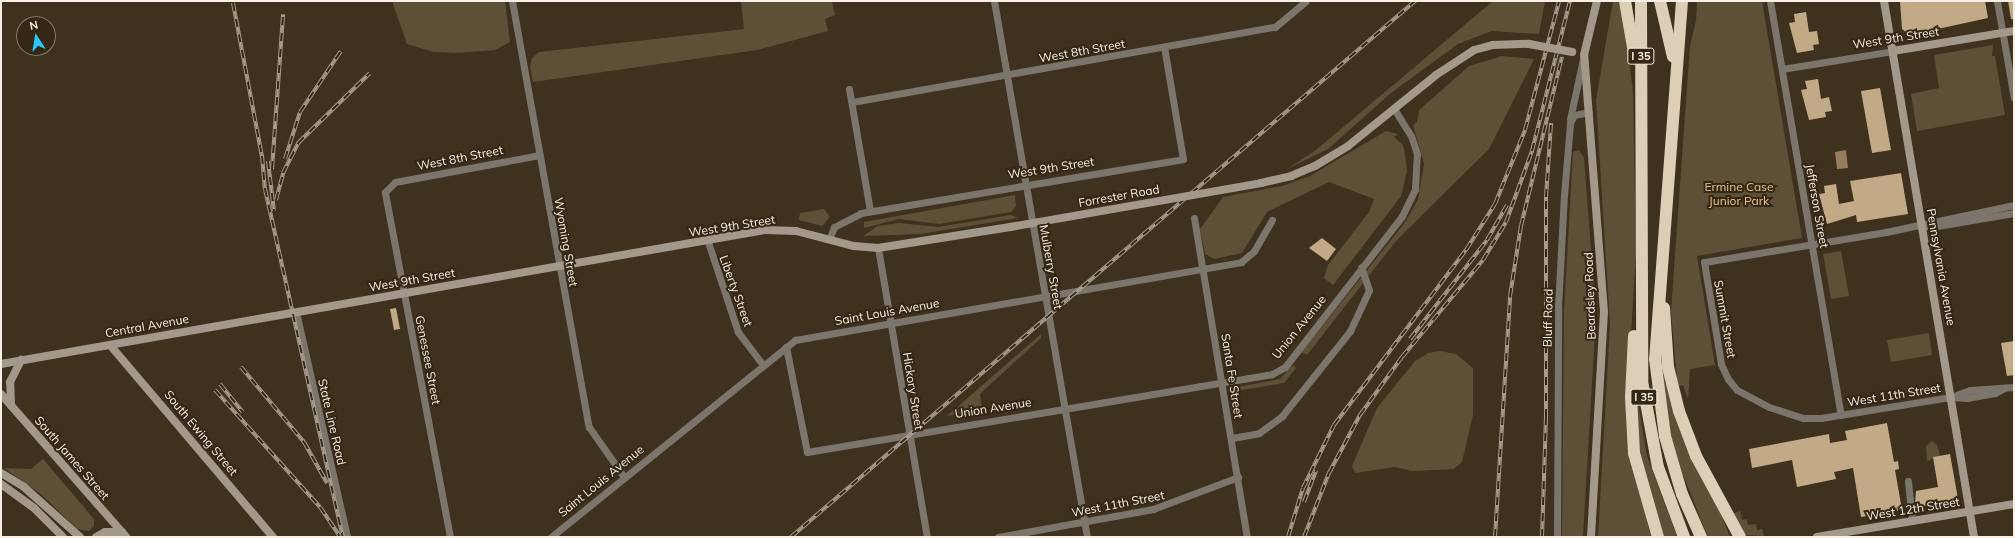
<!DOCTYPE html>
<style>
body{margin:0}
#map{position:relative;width:2015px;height:538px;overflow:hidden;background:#3e321f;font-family:Mulish,sans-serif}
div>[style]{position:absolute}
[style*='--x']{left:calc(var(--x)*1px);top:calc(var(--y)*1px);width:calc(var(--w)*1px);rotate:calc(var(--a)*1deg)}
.green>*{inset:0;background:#5e4f37}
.water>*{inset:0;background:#957e5b}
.building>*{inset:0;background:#c3aa86}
.street>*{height:7px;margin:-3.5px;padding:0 3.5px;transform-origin:3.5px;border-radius:3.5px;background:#7b756c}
.secondary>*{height:8px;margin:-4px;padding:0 4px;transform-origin:4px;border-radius:4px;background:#a3998b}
.highway>*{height:12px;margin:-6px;padding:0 6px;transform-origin:6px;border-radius:6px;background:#deceb7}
.rail>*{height:4px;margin-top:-2px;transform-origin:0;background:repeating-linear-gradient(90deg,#342815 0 8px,#a69d8e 0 16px);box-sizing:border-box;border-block:1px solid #a69d8e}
.secondary-bridge>*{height:8px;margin:-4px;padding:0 4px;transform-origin:4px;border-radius:4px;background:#a3998b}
span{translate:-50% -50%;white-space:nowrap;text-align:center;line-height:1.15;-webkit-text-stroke:4px #342815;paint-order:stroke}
.shield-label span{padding:1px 3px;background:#342815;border:1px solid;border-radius:3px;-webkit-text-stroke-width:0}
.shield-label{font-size:11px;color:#f8f0e4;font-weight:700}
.street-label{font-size:12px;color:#f8f0e4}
.park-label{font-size:12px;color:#ecc58b}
.frame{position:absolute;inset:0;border:2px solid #f8f0e4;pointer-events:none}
.north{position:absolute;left:16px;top:16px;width:40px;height:40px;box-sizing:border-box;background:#342815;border:1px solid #827868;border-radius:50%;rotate:348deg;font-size:11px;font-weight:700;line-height:16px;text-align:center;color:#f8f0e4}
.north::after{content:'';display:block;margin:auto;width:14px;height:18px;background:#28c8ff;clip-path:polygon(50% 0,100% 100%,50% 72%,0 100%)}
</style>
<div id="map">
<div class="green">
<i style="clip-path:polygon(392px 1px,505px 1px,510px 42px,495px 50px,455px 53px,434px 52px,407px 44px)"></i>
<i style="clip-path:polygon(741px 1px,832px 1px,835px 15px,825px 19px,828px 31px,757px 50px,533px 82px,530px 66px,532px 58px,539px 52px,744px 29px)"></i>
<i style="clip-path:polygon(1493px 1px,1545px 1px,1539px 34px,1492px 31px,1458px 44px,1391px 93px,1328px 149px,1287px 169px,1316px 150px)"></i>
<i style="clip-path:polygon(1613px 1px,1621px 1px,1633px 91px,1636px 252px,1627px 401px,1630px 453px,1651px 537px,1598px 537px,1610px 324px,1596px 100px)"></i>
<i style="clip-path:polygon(1697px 1px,1762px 1px,1802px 238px,1697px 256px,1715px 365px,1690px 369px,1688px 399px,1683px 385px,1679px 386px,1677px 379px,1671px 312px,1690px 45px,1696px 21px)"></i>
<i style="clip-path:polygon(1993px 45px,1992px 56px,1995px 56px,2005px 115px,1917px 131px,1911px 94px,1939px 88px,1934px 55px)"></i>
<i style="clip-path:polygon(1502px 56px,1534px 59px,1489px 149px,1396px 241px,1307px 355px,1302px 352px,1406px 221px,1418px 199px,1424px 164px,1413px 125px,1417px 122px,1419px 110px,1469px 66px)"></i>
<i style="clip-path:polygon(1386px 131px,1398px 134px,1394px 137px,1403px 145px,1405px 154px,1407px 171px,1401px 196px,1333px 285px,1324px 278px,1328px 265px,1369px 212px,1374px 199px,1329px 182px,1267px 212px,1242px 253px,1215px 259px,1205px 254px,1200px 229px,1223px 197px,1282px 186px,1310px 176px)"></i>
<i style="clip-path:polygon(1579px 150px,1584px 158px,1596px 315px,1583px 537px,1562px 537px,1564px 312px,1573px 152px)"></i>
<i style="clip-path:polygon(1015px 195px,1016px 206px,1011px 212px,939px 224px,899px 219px,864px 228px,864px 222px)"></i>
<i style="clip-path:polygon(824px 209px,830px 217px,822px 226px,799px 220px,800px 213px)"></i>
<i style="clip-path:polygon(1011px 215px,1018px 218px,921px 234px,863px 236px,878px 226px,899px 223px,938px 227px)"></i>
<i style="clip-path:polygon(1841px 251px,1849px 296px,1831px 299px,1823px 254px)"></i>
<i style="clip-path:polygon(1929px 333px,1932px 355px,1891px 362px,1887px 340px)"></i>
<i style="clip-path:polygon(1041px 334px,1041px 338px,980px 394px,982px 410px,947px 416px)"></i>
<i style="clip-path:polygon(1660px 338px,1664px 369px,1730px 537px,1708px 537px,1682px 472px,1670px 433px,1661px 366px)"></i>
<i style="clip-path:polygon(1440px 351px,1456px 354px,1473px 368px,1473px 415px,1462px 462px,1454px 469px,1412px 471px,1395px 467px,1355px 473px,1352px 466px,1377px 408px,1415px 361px,1428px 353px)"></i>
<i style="clip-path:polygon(1293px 365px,1296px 368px,1284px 383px,1236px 391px,1238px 387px,1280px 379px)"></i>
<i style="clip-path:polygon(1636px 391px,1647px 456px,1677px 537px,1663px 537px,1640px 456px)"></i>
<i style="clip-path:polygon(1932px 441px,1937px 445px,1940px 456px,1927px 461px,1926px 446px)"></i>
<i style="clip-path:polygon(43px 459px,94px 519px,94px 526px,89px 531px,77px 529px,42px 495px,4px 468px,31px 469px)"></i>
<i style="clip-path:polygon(1740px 511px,1742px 520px,1747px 519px,1748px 525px,1756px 524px,1757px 530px,1762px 529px,1764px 536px,1744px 535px,1732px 514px)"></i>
</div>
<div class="water">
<i style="clip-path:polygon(1846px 150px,1848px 168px,1837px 169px,1835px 152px)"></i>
</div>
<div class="building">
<i style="clip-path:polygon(1900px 1px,1985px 1px,1988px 18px,1910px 35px,1902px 29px)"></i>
<i style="clip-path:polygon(2008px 1px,2014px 1px,2014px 19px,2011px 19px)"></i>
<i style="clip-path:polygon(1806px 12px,1809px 32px,1817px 31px,1819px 44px,1813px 45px,1814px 50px,1797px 53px,1789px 23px,1795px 22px,1794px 14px)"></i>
<i style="clip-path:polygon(1818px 79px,1821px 99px,1829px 97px,1832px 111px,1825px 112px,1826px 117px,1809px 120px,1801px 90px,1807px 89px,1805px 81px)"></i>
<i style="clip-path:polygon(1880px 88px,1891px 150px,1872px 153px,1861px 91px)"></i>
<i style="clip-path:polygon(1901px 173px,1908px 214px,1857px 222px,1856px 215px,1827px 224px,1819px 194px,1825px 193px,1824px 186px,1836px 184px,1839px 204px,1854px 201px,1850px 181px)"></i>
<i style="clip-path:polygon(1322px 238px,1336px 249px,1327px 261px,1309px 248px)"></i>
<i style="clip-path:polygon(396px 308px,400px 329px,394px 330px,390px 309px)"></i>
<i style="clip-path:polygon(2014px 341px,2014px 375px,2007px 376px,2001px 343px)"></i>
<i style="clip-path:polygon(1887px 423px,1894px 462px,1898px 461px,1899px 469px,1895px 470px,1902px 510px,1861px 517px,1853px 468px,1834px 472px,1836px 479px,1797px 487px,1792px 460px,1752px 468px,1749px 449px,1829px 434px,1830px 443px,1847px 440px,1845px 431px)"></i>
<i style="clip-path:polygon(1950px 454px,1958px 499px,1919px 507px,1915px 505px,1916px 491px,1938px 487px,1933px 457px)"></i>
</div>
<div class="street">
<i style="--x:512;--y:1;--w:433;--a:79.8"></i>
<i style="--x:589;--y:427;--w:61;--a:55"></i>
<i style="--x:994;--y:1;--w:544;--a:80.16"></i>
<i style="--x:1770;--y:1;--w:420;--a:80.3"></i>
<i style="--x:1997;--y:1;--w:98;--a:80.1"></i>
<i style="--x:1782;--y:69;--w:112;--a:-9.2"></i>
<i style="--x:849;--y:89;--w:124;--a:80.2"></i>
<i style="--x:852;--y:102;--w:430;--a:-10.1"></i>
<i style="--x:1275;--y:27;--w:40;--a:-40"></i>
<i style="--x:1570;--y:119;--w:61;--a:-77.8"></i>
<i style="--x:2014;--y:205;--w:131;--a:168.1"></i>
<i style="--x:1886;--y:232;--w:184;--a:170.6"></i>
<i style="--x:1704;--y:262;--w:103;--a:80.5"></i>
<i style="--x:1721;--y:364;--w:17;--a:65"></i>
<i style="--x:1728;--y:379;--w:14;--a:51"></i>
<i style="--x:1737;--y:390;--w:36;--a:28"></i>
<i style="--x:1769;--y:407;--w:36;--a:18"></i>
<i style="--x:1803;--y:418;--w:18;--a:0"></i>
<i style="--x:1821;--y:418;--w:132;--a:-9.2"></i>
<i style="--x:1951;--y:397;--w:20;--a:-20"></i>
<i style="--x:1970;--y:390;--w:44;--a:-3.9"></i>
<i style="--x:1194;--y:218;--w:323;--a:80.6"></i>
<i style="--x:1921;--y:225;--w:10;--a:11"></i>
<i style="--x:1931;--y:227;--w:84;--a:-9.6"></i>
<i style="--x:829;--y:239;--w:13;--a:-67"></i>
<i style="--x:834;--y:227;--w:30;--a:-27"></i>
<i style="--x:861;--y:213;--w:326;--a:-9.5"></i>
<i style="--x:1183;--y:159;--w:114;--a:-99.6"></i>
<i style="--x:708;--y:242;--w:95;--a:71.6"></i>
<i style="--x:738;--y:332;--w:41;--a:52.9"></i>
<i style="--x:878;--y:248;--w:293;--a:80.4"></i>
<i style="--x:296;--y:312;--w:231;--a:77.2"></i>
<i style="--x:786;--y:347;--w:107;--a:78.7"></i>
<i style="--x:807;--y:452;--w:471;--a:-9.5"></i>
<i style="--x:1272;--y:374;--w:15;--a:-28"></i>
<i style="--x:1285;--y:367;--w:191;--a:-52.2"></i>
<i style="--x:1402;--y:216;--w:30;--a:-64"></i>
<i style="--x:1415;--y:189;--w:35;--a:-87"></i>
<i style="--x:1417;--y:154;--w:19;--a:-108"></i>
<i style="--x:1411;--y:136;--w:32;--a:-122"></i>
<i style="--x:1951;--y:397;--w:16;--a:4"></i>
<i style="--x:1967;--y:398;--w:28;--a:-10"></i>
<i style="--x:1995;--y:393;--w:11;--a:-27"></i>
<i style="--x:1232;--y:438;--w:27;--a:-10"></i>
<i style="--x:1259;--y:433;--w:29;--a:-36"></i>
<i style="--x:1282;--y:416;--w:109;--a:-51.3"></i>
<i style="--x:1350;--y:331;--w:45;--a:-65.1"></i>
<i style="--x:1369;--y:290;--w:24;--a:-109"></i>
<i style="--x:1908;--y:481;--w:40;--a:84.3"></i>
<i style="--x:450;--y:537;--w:351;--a:-100.7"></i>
<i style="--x:385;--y:192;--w:14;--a:-45"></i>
<i style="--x:395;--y:182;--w:147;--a:-10.6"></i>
<i style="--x:551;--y:537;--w:314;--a:-38.9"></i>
<i style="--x:795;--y:340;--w:453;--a:-9.9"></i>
<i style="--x:1241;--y:262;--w:17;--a:-40"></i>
<i style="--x:1254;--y:251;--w:36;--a:-60"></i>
<i style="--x:998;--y:537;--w:158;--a:-10.2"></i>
<i style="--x:1153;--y:509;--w:91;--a:-20.6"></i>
<i style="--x:1557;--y:537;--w:229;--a:-89.7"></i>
<i style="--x:1558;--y:308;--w:113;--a:-87"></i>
<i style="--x:1564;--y:195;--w:72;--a:-85.2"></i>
<i style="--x:1570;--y:123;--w:9;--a:-63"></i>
<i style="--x:1574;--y:115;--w:15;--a:-11"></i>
</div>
<div class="secondary">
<i style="--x:1884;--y:1;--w:544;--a:80.47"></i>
<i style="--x:1893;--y:51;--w:123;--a:-9.4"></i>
<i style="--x:1261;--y:183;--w:31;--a:-13"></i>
<i style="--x:1291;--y:176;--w:26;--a:-23"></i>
<i style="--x:1315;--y:166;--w:39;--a:-31"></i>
<i style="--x:1348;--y:146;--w:113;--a:-38.9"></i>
<i style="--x:1436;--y:75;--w:45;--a:-33.3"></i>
<i style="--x:1474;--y:50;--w:20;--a:-15"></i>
<i style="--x:1493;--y:45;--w:36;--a:-2"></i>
<i style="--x:110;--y:345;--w:252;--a:49.7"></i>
<i style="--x:1;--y:364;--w:776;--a:-9.95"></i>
<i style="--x:765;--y:230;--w:31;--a:2"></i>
<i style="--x:796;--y:231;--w:60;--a:14.5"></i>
<i style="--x:854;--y:246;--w:24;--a:5"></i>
<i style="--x:878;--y:248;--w:134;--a:-9"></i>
<i style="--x:1;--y:394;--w:190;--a:48.8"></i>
<i style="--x:11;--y:405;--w:23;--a:-92"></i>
<i style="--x:10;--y:382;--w:25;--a:-63"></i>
<i style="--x:1;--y:473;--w:27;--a:31"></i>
<i style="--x:24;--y:487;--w:75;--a:41.8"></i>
<i style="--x:1;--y:484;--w:41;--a:36"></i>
<i style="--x:34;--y:508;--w:41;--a:45"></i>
<i style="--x:96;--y:537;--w:10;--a:-29"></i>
<i style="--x:105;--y:532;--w:17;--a:0"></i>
<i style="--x:1591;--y:537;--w:225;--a:-86.7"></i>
<i style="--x:1604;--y:312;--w:258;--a:-94.4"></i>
<i style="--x:1584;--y:55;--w:56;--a:-76.5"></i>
<i style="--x:1817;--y:537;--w:200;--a:-9.5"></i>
</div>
<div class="highway">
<i style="--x:1625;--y:1;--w:53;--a:80.2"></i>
<i style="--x:1641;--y:1;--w:380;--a:89.8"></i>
<i style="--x:1642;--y:381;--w:87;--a:79.5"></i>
<i style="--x:1658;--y:467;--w:75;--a:69.6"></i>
<i style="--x:1660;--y:1;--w:57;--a:76.9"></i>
<i style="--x:1682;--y:1;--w:359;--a:94.3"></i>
<i style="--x:1655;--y:359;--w:78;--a:82.6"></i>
<i style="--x:1665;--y:436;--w:60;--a:73.7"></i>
<i style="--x:1682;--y:494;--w:47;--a:66.2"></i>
<i style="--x:1664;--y:308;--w:59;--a:86.1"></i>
<i style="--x:1668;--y:367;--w:45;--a:76"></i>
<i style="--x:1679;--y:411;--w:48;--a:69.3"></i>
<i style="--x:1696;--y:456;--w:92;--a:61.5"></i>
<i style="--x:1634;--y:336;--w:61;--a:92.8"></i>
<i style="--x:1631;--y:397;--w:56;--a:86.9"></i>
<i style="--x:1634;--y:453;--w:87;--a:74.1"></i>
</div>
<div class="rail">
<i style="--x:233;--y:3;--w:156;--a:79.3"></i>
<i style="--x:262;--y:156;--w:33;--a:85"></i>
<i style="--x:265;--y:189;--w:357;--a:77.4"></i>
<i style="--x:285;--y:159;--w:49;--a:-72.3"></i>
<i style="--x:300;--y:112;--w:73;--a:-56.1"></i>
<i style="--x:268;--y:161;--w:50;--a:83.2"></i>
<i style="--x:272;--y:169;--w:155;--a:-85.9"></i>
<i style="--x:276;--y:200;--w:28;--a:-75"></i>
<i style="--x:283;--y:173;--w:34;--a:-63"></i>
<i style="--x:298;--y:143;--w:100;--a:-44.2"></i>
<i style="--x:1410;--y:339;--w:125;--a:-52.1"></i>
<i style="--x:1487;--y:240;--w:40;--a:-60.3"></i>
<i style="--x:241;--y:367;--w:98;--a:50"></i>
<i style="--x:304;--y:442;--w:47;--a:60.7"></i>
<i style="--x:220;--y:384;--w:36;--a:51"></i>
<i style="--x:215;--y:390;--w:157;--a:48.1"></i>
<i style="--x:320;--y:507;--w:34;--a:56"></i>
<i style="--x:1304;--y:502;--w:34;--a:-69"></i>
<i style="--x:791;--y:537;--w:823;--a:-40.66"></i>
<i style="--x:1288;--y:537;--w:51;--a:-73"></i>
<i style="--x:1303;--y:488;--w:70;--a:-63.8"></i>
<i style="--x:1334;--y:425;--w:219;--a:-53"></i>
<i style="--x:1466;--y:250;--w:54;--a:-57.8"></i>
<i style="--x:1495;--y:204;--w:80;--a:-67.9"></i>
<i style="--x:1525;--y:130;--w:133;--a:-75.2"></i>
<i style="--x:1304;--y:537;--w:69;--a:-68.7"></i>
<i style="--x:1329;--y:473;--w:66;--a:-61.9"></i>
<i style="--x:1360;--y:415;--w:72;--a:-54.1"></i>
<i style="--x:1402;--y:357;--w:126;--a:-50.1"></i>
<i style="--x:1483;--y:260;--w:44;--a:-58.8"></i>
<i style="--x:1506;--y:222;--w:76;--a:-69.9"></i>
<i style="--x:1532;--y:151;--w:155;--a:-75.8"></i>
<i style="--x:1495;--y:537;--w:241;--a:-86.4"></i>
<i style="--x:1510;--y:296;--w:71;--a:-81.1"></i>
<i style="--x:1521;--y:226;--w:174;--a:-76.4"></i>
<i style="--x:1542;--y:537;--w:120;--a:-88.1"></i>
<i style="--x:1546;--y:417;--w:220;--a:-90"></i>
<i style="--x:1546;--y:197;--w:74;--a:-86.1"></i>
</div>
<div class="secondary-bridge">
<i style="--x:1529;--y:44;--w:44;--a:10.5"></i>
<i style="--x:1010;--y:227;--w:255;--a:-9.9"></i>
</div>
<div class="shield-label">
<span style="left:1641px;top:56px">I 35</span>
<span style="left:1644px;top:397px">I 35</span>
</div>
<div class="street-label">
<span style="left:1896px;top:38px;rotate:-9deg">West 9th Street</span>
<span style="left:1082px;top:51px;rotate:-10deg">West 8th Street</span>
<span style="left:460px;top:158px;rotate:-11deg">West 8th Street</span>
<span style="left:1051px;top:168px;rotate:-9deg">West 9th Street</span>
<span style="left:1119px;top:196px;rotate:-10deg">Forrester Road</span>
<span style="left:1817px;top:206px;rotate:80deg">Jefferson Street</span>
<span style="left:732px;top:226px;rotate:-9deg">West 9th Street</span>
<span style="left:566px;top:242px;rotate:80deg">Wyoming Street</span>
<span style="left:1051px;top:267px;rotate:80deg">Mulberry Street</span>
<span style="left:1941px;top:267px;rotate:80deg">Pennsylvania Avenue</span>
<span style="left:412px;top:280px;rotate:-10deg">West 9th Street</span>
<span style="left:736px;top:291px;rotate:70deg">Liberty Street</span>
<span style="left:1590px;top:296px;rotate:-92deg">Beardsley Road</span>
<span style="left:887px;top:312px;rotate:-10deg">Saint Louis Avenue</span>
<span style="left:1548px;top:318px;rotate:-89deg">Bluff Road</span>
<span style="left:1725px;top:319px;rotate:80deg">Summit Street</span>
<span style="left:147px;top:326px;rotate:-10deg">Central Avenue</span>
<span style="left:1299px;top:327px;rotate:-51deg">Union Avenue</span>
<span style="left:428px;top:360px;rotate:79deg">Genessee Street</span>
<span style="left:1232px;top:376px;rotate:81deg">Santa Fe Street</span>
<span style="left:913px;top:391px;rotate:81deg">Hickory Street</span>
<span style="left:1894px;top:395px;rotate:-9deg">West 11th Street</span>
<span style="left:993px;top:408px;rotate:-9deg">Union Avenue</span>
<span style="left:332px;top:422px;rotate:77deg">State Line Road</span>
<span style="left:201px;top:433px;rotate:50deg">South Ewing Street</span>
<span style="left:72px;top:458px;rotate:49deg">South James Street</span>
<span style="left:601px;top:481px;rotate:-39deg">Saint Louis Avenue</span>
<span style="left:1118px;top:504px;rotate:-11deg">West 11th Street</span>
<span style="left:1913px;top:509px;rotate:-9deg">West 12th Street</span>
</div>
<div class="park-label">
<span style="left:1739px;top:194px">Ermine Case<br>Junior Park</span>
</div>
<div class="frame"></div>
<div class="north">N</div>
</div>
